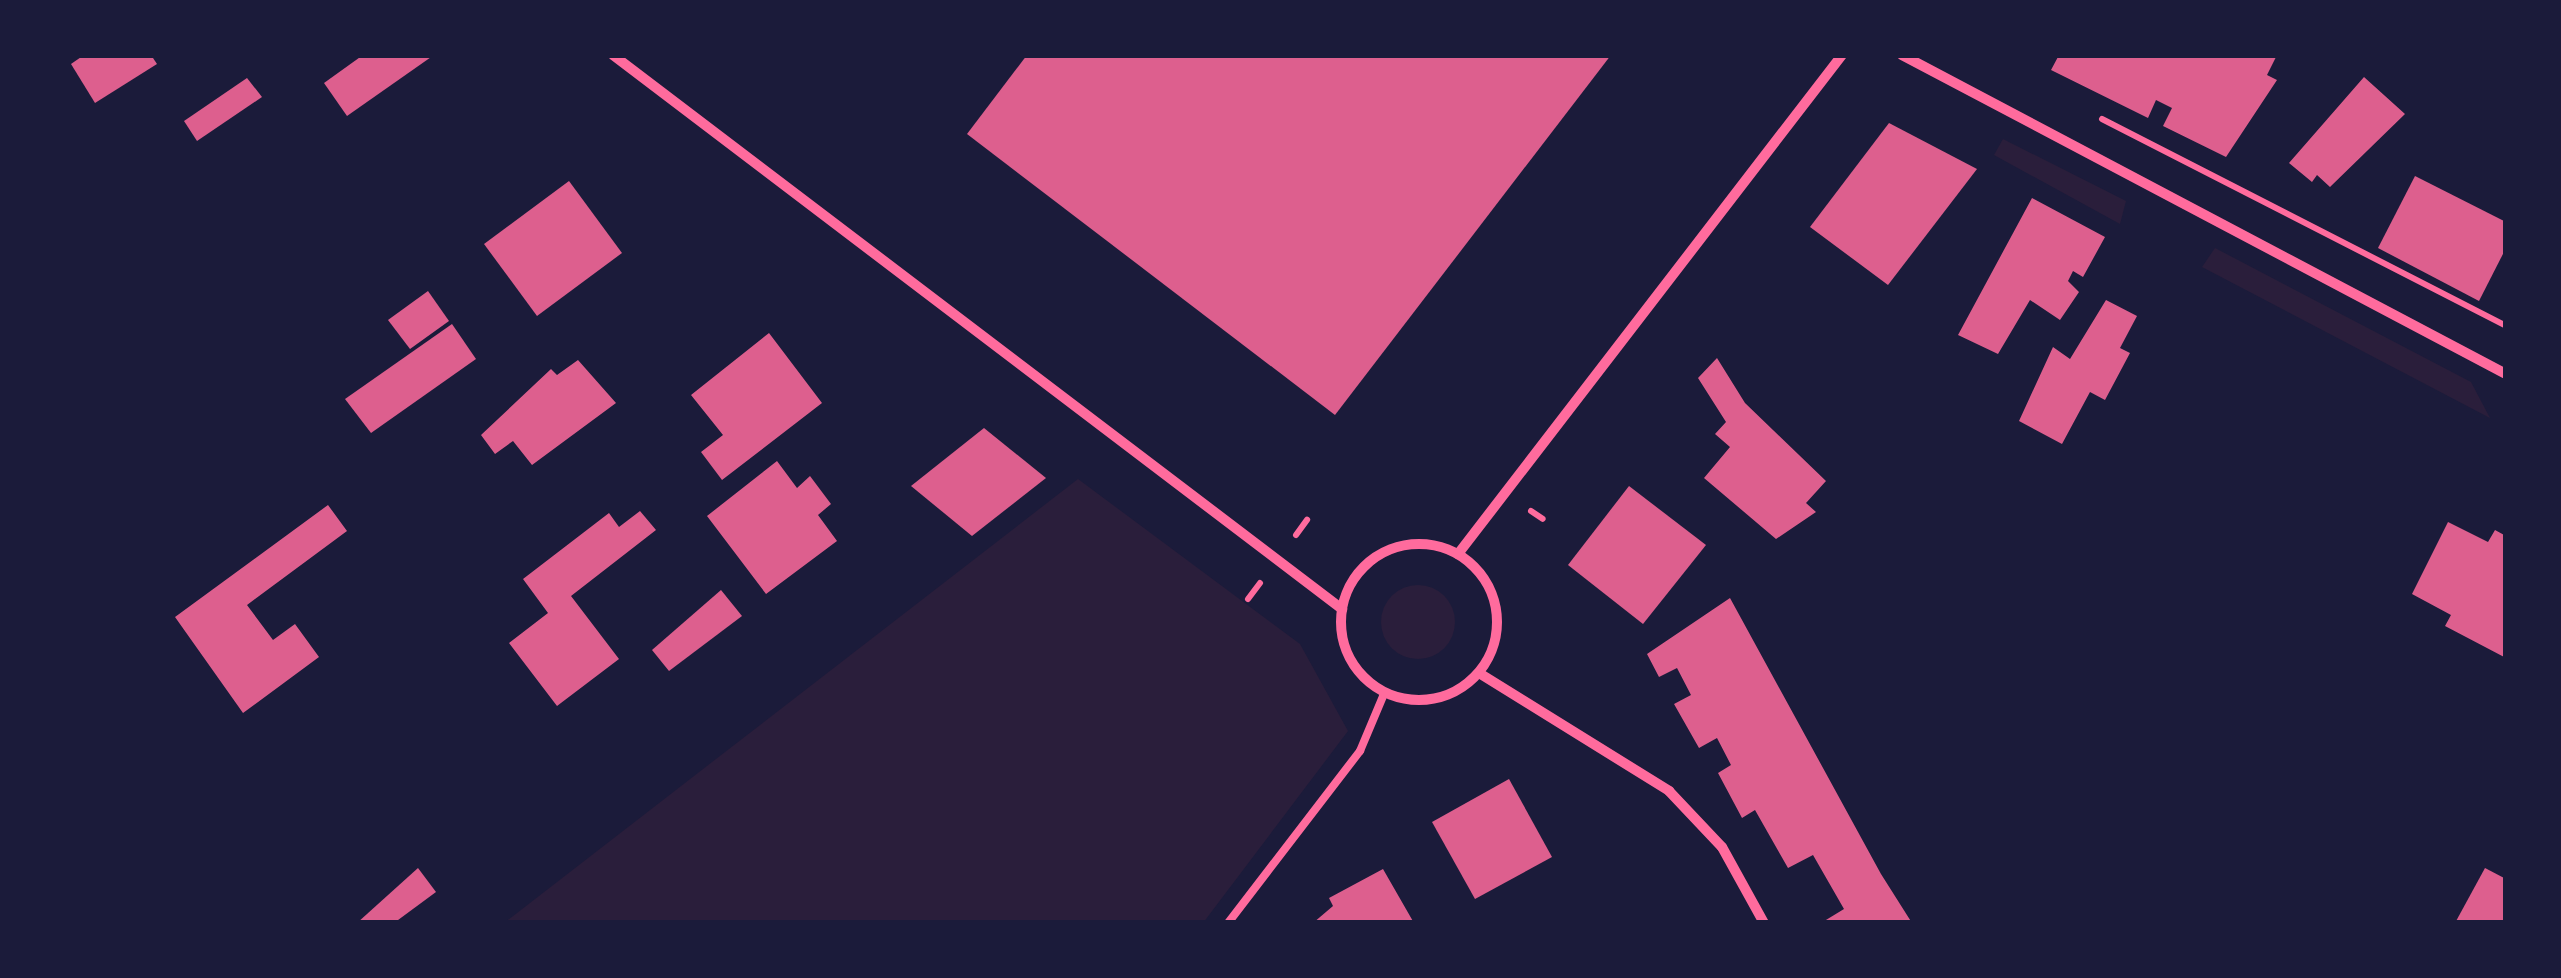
<!DOCTYPE html>
<style>
body{margin:0}
#map{position:relative;width:2561px;height:978px;overflow:hidden;background:#1b1b3a;font-family:Lato,sans-serif}
div>[style]{position:absolute}
[style*='--x']{left:calc(var(--x)*1px);top:calc(var(--y)*1px);width:calc(var(--w)*1px);rotate:calc(var(--a)*1deg)}
.green>*{inset:0;background:#2a1e3b}
.round{border-radius:50%}
.building>*{inset:0;background:#dd5f8e}
.path>*{height:6px;margin:-3px;padding:0 3px;transform-origin:3px;border-radius:3px;background:#ff6b9d}
.service>*{height:8px;margin:-4px;padding:0 4px;transform-origin:4px;border-radius:4px;background:#ff6b9d}
.minor>*{height:10px;margin:-5px;padding:0 5px;transform-origin:5px;border-radius:5px;background:#ff6b9d}
.minor>.ring{margin:-5px;padding:0;box-sizing:content-box;background:none;border:10px solid #ff6b9d;border-radius:50%}
span{translate:-50% -50%;white-space:nowrap;text-align:center;line-height:1.15;-webkit-text-stroke:9px #1b1b3a;paint-order:stroke}
.frame{position:absolute;inset:0;border:58px solid #1b1b3a;pointer-events:none}
</style>
<div id="map">
<div class="green">
<i style="clip-path:polygon(2003px 139px,2126px 201px,2120px 224px,1994px 155px)"></i>
<i style="clip-path:polygon(2215px 248px,2471px 382px,2490px 418px,2202px 267px)"></i>
<i style="clip-path:polygon(1078px 479px,1300px 644px,1348px 731px,1203px 923px,504px 923px)"></i>
<i class="round" style="left:1381px;top:585px;width:74px;height:74px"></i>
</div>
<div class="building">
<i style="clip-path:polygon(84px 55px,151px 55px,157px 64px,95px 103px,71px 64px)"></i>
<i style="clip-path:polygon(363px 55px,434px 55px,347px 116px,324px 83px)"></i>
<i style="clip-path:polygon(1027px 55px,1611px 55px,1335px 415px,967px 134px)"></i>
<i style="clip-path:polygon(2059px 55px,2277px 55px,2267px 75px,2277px 80px,2226px 157px,2163px 126px,2172px 108px,2156px 100px,2148px 118px,2051px 70px)"></i>
<i style="clip-path:polygon(2364px 77px,2405px 114px,2330px 187px,2317px 175px,2312px 182px,2289px 163px)"></i>
<i style="clip-path:polygon(247px 78px,262px 97px,197px 141px,184px 121px)"></i>
<i style="clip-path:polygon(1889px 123px,1977px 169px,1888px 285px,1810px 227px)"></i>
<i style="clip-path:polygon(2415px 176px,2506px 222px,2506px 248px,2479px 301px,2378px 248px)"></i>
<i style="clip-path:polygon(569px 181px,622px 253px,537px 316px,484px 244px)"></i>
<i style="clip-path:polygon(2032px 198px,2105px 237px,2083px 277px,2073px 271px,2068px 281px,2079px 292px,2060px 320px,2030px 300px,1998px 354px,1958px 335px)"></i>
<i style="clip-path:polygon(428px 291px,449px 321px,410px 349px,388px 320px)"></i>
<i style="clip-path:polygon(2106px 300px,2137px 316px,2120px 348px,2130px 353px,2105px 400px,2090px 392px,2062px 444px,2019px 421px,2053px 347px,2070px 359px)"></i>
<i style="clip-path:polygon(452px 324px,476px 359px,371px 433px,345px 399px)"></i>
<i style="clip-path:polygon(769px 333px,822px 403px,722px 480px,701px 452px,723px 435px,691px 395px)"></i>
<i style="clip-path:polygon(1717px 358px,1745px 403px,1826px 481px,1806px 503px,1816px 512px,1776px 539px,1704px 478px,1730px 447px,1715px 434px,1726px 422px,1698px 378px)"></i>
<i style="clip-path:polygon(578px 360px,616px 403px,532px 465px,513px 441px,495px 454px,481px 435px,551px 369px,557px 375px)"></i>
<i style="clip-path:polygon(984px 428px,1046px 478px,972px 536px,911px 486px)"></i>
<i style="clip-path:polygon(777px 461px,797px 488px,810px 476px,831px 504px,818px 515px,837px 541px,766px 594px,707px 516px)"></i>
<i style="clip-path:polygon(1629px 486px,1706px 545px,1643px 624px,1568px 565px)"></i>
<i style="clip-path:polygon(328px 505px,347px 531px,247px 605px,273px 640px,295px 624px,319px 657px,243px 713px,175px 617px)"></i>
<i style="clip-path:polygon(640px 511px,656px 530px,571px 596px,619px 659px,557px 706px,509px 643px,548px 613px,523px 579px,609px 513px,619px 527px)"></i>
<i style="clip-path:polygon(2448px 522px,2488px 542px,2495px 530px,2506px 536px,2506px 658px,2445px 626px,2451px 615px,2412px 594px)"></i>
<i style="clip-path:polygon(721px 590px,742px 616px,669px 671px,652px 650px)"></i>
<i style="clip-path:polygon(1730px 598px,1881px 874px,1912px 923px,1821px 923px,1844px 909px,1813px 855px,1788px 868px,1755px 810px,1742px 818px,1718px 773px,1731px 765px,1717px 738px,1699px 748px,1674px 704px,1691px 695px,1677px 668px,1659px 677px,1647px 654px)"></i>
<i style="clip-path:polygon(1509px 779px,1552px 857px,1475px 899px,1432px 822px)"></i>
<i style="clip-path:polygon(418px 868px,436px 892px,394px 923px,357px 923px)"></i>
<i style="clip-path:polygon(2485px 868px,2506px 879px,2506px 923px,2455px 923px)"></i>
<i style="clip-path:polygon(1383px 869px,1414px 923px,1313px 923px,1333px 906px,1329px 898px)"></i>
</div>
<div class="path">
<i style="--x:2102;--y:119;--w:454;--a:27.1"></i>
<i style="--x:1531;--y:511;--w:14;--a:34"></i>
<i style="--x:1296;--y:535;--w:19;--a:-54"></i>
<i style="--x:1248;--y:599;--w:20;--a:-53"></i>
</div>
<div class="service">
<i style="--x:1228;--y:923;--w:217;--a:-52.5"></i>
<i style="--x:1360;--y:751;--w:62;--a:-67.2"></i>
</div>
<div class="minor">
<i style="--x:613;--y:55;--w:916;--a:37.23"></i>
<i style="--x:1902;--y:55;--w:683;--a:27.84"></i>
<i class="ring" style="left:1341px;top:544px;width:146px;height:146px"></i>
<i style="--x:1458;--y:554;--w:630;--a:-52.42"></i>
<i style="--x:1479;--y:673;--w:224;--a:31.8"></i>
<i style="--x:1669;--y:791;--w:77;--a:46.6"></i>
<i style="--x:1722;--y:847;--w:87;--a:61.1"></i>
</div>
<div class="frame"></div>
</div>
